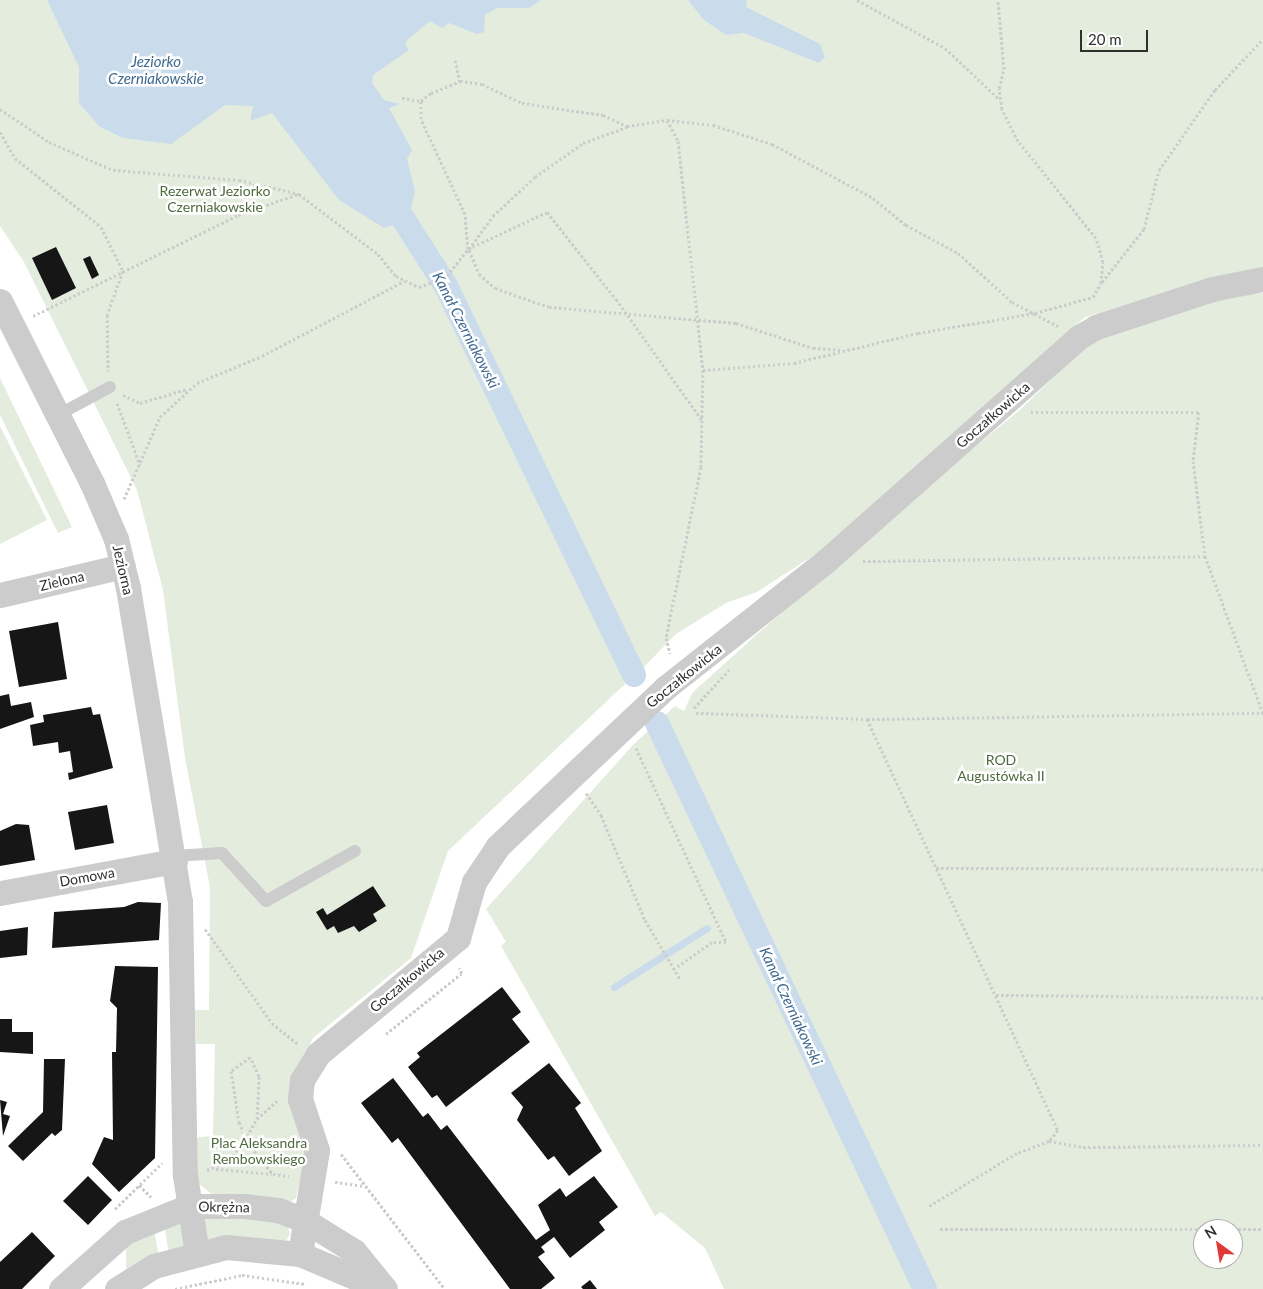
<!DOCTYPE html>
<meta charset="utf-8">
<style>
body{margin:0}
#map{position:relative;width:1263px;height:1289px;overflow:hidden;background:#fff;font-family:Lato,sans-serif}
div>[style]{position:absolute}
[style*='--x']{left:calc(var(--x)*1px);top:calc(var(--y)*1px);width:calc(var(--w)*1px);rotate:calc(var(--a)*1deg)}
.green>*{inset:0;background:#e4ecdd}
.water>*{inset:0;background:#cadbeb}
.stream>*{height:7px;margin:-3.5px;padding:0 3.5px;transform-origin:3.5px;border-radius:3.5px;background:#cadbeb}
.canal>*{height:24px;margin:-12px;padding:0 12px;transform-origin:12px;border-radius:12px;background:#cadbeb}
.building>*{inset:0;background:#161616}
.path>*{height:3px;margin-top:-1.5px;transform-origin:0;background:repeating-linear-gradient(90deg,#ccc 0 2.5px,transparent 0 5px)}
.service>*{height:12px;margin:-6px;padding:0 6px;transform-origin:6px;border-radius:6px;background:#ccc}
.minor>*{height:25px;margin:-12.5px;padding:0 12.5px;transform-origin:12.5px;border-radius:12.5px;background:#ccc}
span{translate:-50% -50%;white-space:nowrap;text-align:center;line-height:1.15;-webkit-text-stroke:5px #fff;paint-order:stroke}
.park-label{font-size:14px;color:#4e693e}
.street-label{font-size:14px;color:#2f2f2f}
.water-label{font-size:15px;color:#3f698f;font-style:italic}
.north{position:absolute;left:1193px;top:1219px;width:50px;height:50px;box-sizing:border-box;background:#fff;border:1px solid #acacac;border-radius:50%;rotate:328deg;font-size:14px;font-weight:700;line-height:20px;text-align:center;color:#2f2f2f}
.north::after{content:'';display:block;margin:auto;width:18px;height:22px;background:#e03937;clip-path:polygon(50% 0,100% 100%,50% 72%,0 100%)}
.scale{position:absolute;left:1080px;top:30px;width:68px;height:22px;box-sizing:border-box;border:2px solid #2f2f2f;border-top:0;padding-left:6px;font-size:15px;line-height:18px;white-space:nowrap;color:#2f2f2f;-webkit-text-stroke:4px #fff;paint-order:stroke}
</style>
<div id="map">
<div class="green">
<i style="clip-path:polygon(0 0,1263px 0,1263px 273px,1096px 322px,1097px 313px,1084px 318px,825px 548px,757px 592px,726px 603px,676px 634px,642px 669px,455px 280px,438px 291px,625px 684px,448px 851px,411px 958px,313px 1038px,306px 1053px,307px 1153px,296px 1198px,289px 1203px,213px 1195px,198px 1183px,193px 1143px,199px 1137px,213px 1136px,215px 1044px,196px 1044px,195px 1010px,209px 1010px,210px 887px,185px 758px,163px 590px,137px 490px,24px 262px,0 226px)"></i>
<i style="clip-path:polygon(evenodd,1263px 293px,1263px 1289px,724px 1289px,705px 1248px,661px 1212px,655px 1216px,501px 946px,506px 942px,486px 909px,632px 746px,675px 706px,684px 711px,692px 693px,864px 538px,1021px 409px,1091px 341px,1206px 299px,1263px 293px,1203px 1229px,1233px 1229px,1233px 1259px,1203px 1259px,1203px 1229px)"></i>
<i style="clip-path:polygon(0 378px,72px 527px,58px 533px,0 415px)"></i>
<i style="clip-path:polygon(0 426px,47px 520px,0 544px)"></i>
<i style="clip-path:polygon(234px 1215px,287px 1224px,290px 1234px,286px 1241px,207px 1239px,204px 1218px)"></i>
<i style="clip-path:polygon(174px 1223px,181px 1224px,185px 1247px,169px 1254px,164px 1225px)"></i>
<i style="clip-path:polygon(154px 1230px,159px 1257px,126px 1274px,126px 1244px)"></i>
</div>
<div class="water">
<i style="clip-path:polygon(47px 0,541px 0,529px 8px,497px 8px,485px 15px,484px 32px,477px 34px,449px 23px,442px 28px,430px 21px,409px 38px,405px 44px,409px 50px,373px 75px,372px 83px,384px 100px,400px 104px,389px 108px,412px 150px,407px 159px,415px 191px,411px 208px,404px 222px,384px 228px,339px 200px,272px 113px,250px 121px,253px 106px,225px 105px,171px 144px,123px 138px,99px 126px,79px 103px,79px 67px)"></i>
<i style="clip-path:polygon(688px 0,747px 0,746px 7px,820px 44px,825px 57px,819px 63px,744px 33px,726px 35px,704px 20px)"></i>
</div>
<div class="stream">
<i style="--x:614;--y:987;--w:110;--a:-32.4"></i>
</div>
<div class="canal">
<i style="--x:388;--y:195;--w:108;--a:57.5"></i>
<i style="--x:446;--y:286;--w:432;--a:64.2"></i>
<i style="--x:657;--y:723;--w:626;--a:64.66"></i>
</div>
<div class="building">
<i style="clip-path:polygon(56px 247px,76px 288px,52px 300px,32px 258px)"></i>
<i style="clip-path:polygon(90px 256px,99px 275px,92px 279px,83px 259px)"></i>
<i style="clip-path:polygon(58px 622px,67px 679px,19px 687px,9px 631px)"></i>
<i style="clip-path:polygon(9px 694px,11px 706px,31px 702px,34px 717px,0 729px,0 696px)"></i>
<i style="clip-path:polygon(91px 707px,93px 715px,100px 714px,113px 768px,69px 780px,68px 773px,73px 772px,70px 751px,59px 753px,58px 742px,33px 746px,30px 725px,44px 722px,43px 715px)"></i>
<i style="clip-path:polygon(107px 805px,114px 843px,75px 850px,68px 812px)"></i>
<i style="clip-path:polygon(16px 824px,29px 825px,35px 860px,0 866px,0 831px)"></i>
<i style="clip-path:polygon(373px 886px,386px 906px,373px 914px,377px 921px,359px 932px,354px 926px,338px 933px,334px 926px,327px 930px,316px 912px,323px 908px,327px 915px)"></i>
<i style="clip-path:polygon(138px 902px,161px 903px,159px 940px,52px 948px,54px 912px,124px 907px)"></i>
<i style="clip-path:polygon(28px 927px,27px 955px,0 958px,0 931px)"></i>
<i style="clip-path:polygon(115px 966px,158px 967px,155px 1158px,119px 1192px,92px 1164px,104px 1137px,113px 1140px,112px 1052px,116px 1052px,117px 1008px,110px 1001px)"></i>
<i style="clip-path:polygon(502px 987px,521px 1012px,512px 1019px,530px 1042px,446px 1107px,437px 1095px,432px 1098px,408px 1067px,420px 1057px,417px 1053px)"></i>
<i style="clip-path:polygon(0 1019px,12px 1019px,12px 1032px,33px 1032px,33px 1054px,0 1052px)"></i>
<i style="clip-path:polygon(44px 1059px,65px 1059px,62px 1130px,55px 1136px,52px 1133px,23px 1161px,8px 1146px,43px 1112px)"></i>
<i style="clip-path:polygon(549px 1063px,581px 1103px,575px 1108px,602px 1151px,569px 1176px,554px 1156px,548px 1160px,517px 1120px,523px 1107px,511px 1093px)"></i>
<i style="clip-path:polygon(393px 1078px,423px 1117px,428px 1113px,441px 1130px,447px 1125px,536px 1240px,550px 1230px,538px 1205px,560px 1188px,566px 1197px,594px 1176px,618px 1207px,599px 1222px,605px 1230px,570px 1258px,554px 1237px,541px 1247px,545px 1252px,538px 1257px,555px 1278px,541px 1289px,510px 1289px,398px 1138px,392px 1143px,361px 1103px)"></i>
<i style="clip-path:polygon(0 1100px,7px 1102px,3px 1114px,10px 1116px,3px 1136px)"></i>
<i style="clip-path:polygon(88px 1176px,112px 1200px,88px 1225px,63px 1201px)"></i>
<i style="clip-path:polygon(32px 1232px,55px 1256px,22px 1289px,0 1289px,0 1262px)"></i>
<i style="clip-path:polygon(590px 1280px,597px 1289px,583px 1289px,581px 1287px)"></i>
</div>
<div class="path">
<i style="--x:857;--y:0;--w:100;--a:28.6"></i>
<i style="--x:945;--y:48;--w:73;--a:43.3"></i>
<i style="--x:455;--y:60;--w:22;--a:77"></i>
<i style="--x:402;--y:98;--w:19;--a:9"></i>
<i style="--x:0;--y:109;--w:59;--a:34"></i>
<i style="--x:49;--y:142;--w:70;--a:23.6"></i>
<i style="--x:113;--y:170;--w:126;--a:4.5"></i>
<i style="--x:239;--y:180;--w:62;--a:13.1"></i>
<i style="--x:299;--y:194;--w:99;--a:37.2"></i>
<i style="--x:378;--y:254;--w:28;--a:51"></i>
<i style="--x:396;--y:276;--w:25;--a:26"></i>
<i style="--x:419;--y:287;--w:30;--a:-21"></i>
<i style="--x:447;--y:276;--w:34;--a:-52"></i>
<i style="--x:468;--y:249;--w:35;--a:-95"></i>
<i style="--x:465;--y:214;--w:105;--a:-114.9"></i>
<i style="--x:421;--y:119;--w:18;--a:-90"></i>
<i style="--x:421;--y:101;--w:13;--a:-39"></i>
<i style="--x:431;--y:93;--w:31;--a:-22"></i>
<i style="--x:460;--y:81;--w:22;--a:8"></i>
<i style="--x:482;--y:84;--w:44;--a:25.4"></i>
<i style="--x:522;--y:103;--w:82;--a:8.4"></i>
<i style="--x:603;--y:115;--w:26;--a:25"></i>
<i style="--x:627;--y:126;--w:40;--a:-8.5"></i>
<i style="--x:667;--y:120;--w:46;--a:6.2"></i>
<i style="--x:713;--y:125;--w:62;--a:17.9"></i>
<i style="--x:772;--y:144;--w:115;--a:28.1"></i>
<i style="--x:873;--y:198;--w:43;--a:39.3"></i>
<i style="--x:906;--y:225;--w:59;--a:28.3"></i>
<i style="--x:958;--y:253;--w:73;--a:42.2"></i>
<i style="--x:1012;--y:302;--w:52;--a:27.6"></i>
<i style="--x:667;--y:120;--w:24;--a:62"></i>
<i style="--x:678;--y:141;--w:230;--a:83.8"></i>
<i style="--x:703;--y:370;--w:97;--a:91.2"></i>
<i style="--x:701;--y:467;--w:175;--a:101.6"></i>
<i style="--x:666;--y:638;--w:16;--a:75"></i>
<i style="--x:0;--y:132;--w:30;--a:60"></i>
<i style="--x:15;--y:158;--w:110;--a:38.7"></i>
<i style="--x:101;--y:227;--w:49;--a:63.4"></i>
<i style="--x:123;--y:271;--w:47;--a:110"></i>
<i style="--x:107;--y:315;--w:56;--a:89"></i>
<i style="--x:468;--y:249;--w:87;--a:-25.1"></i>
<i style="--x:547;--y:212;--w:111;--a:51.6"></i>
<i style="--x:616;--y:299;--w:148;--a:54.6"></i>
<i style="--x:469;--y:249;--w:41;--a:-54"></i>
<i style="--x:493;--y:216;--w:57;--a:-42.9"></i>
<i style="--x:535;--y:177;--w:59;--a:-35.3"></i>
<i style="--x:583;--y:143;--w:47;--a:-20"></i>
<i style="--x:469;--y:250;--w:26;--a:67"></i>
<i style="--x:479;--y:274;--w:21;--a:41"></i>
<i style="--x:495;--y:288;--w:57;--a:19.4"></i>
<i style="--x:549;--y:307;--w:188;--a:4.9"></i>
<i style="--x:736;--y:323;--w:81;--a:18"></i>
<i style="--x:813;--y:348;--w:30;--a:4"></i>
<i style="--x:1102;--y:282;--w:68;--a:-51.6"></i>
<i style="--x:1144;--y:229;--w:61;--a:-75.7"></i>
<i style="--x:1159;--y:170;--w:98;--a:-55"></i>
<i style="--x:1215;--y:90;--w:70;--a:-46.7"></i>
<i style="--x:33;--y:316;--w:229;--a:-26.2"></i>
<i style="--x:238;--y:215;--w:64;--a:-19.3"></i>
<i style="--x:703;--y:370;--w:91;--a:-4.4"></i>
<i style="--x:794;--y:363;--w:128;--a:-13.6"></i>
<i style="--x:918;--y:333;--w:119;--a:-9.7"></i>
<i style="--x:1035;--y:313;--w:60;--a:-15.4"></i>
<i style="--x:1093;--y:297;--w:16;--a:-60"></i>
<i style="--x:1101;--y:283;--w:21;--a:-85"></i>
<i style="--x:1103;--y:262;--w:25;--a:-106"></i>
<i style="--x:1096;--y:238;--w:124;--a:-128.8"></i>
<i style="--x:1018;--y:141;--w:36;--a:-117"></i>
<i style="--x:1002;--y:109;--w:21;--a:-98"></i>
<i style="--x:999;--y:88;--w:20;--a:-75"></i>
<i style="--x:1004;--y:69;--w:69;--a:-95"></i>
<i style="--x:123;--y:395;--w:19;--a:25"></i>
<i style="--x:140;--y:403;--w:49;--a:-16.6"></i>
<i style="--x:117;--y:403;--w:66;--a:69.6"></i>
<i style="--x:1031;--y:412;--w:168;--a:0"></i>
<i style="--x:1199;--y:412;--w:49;--a:97"></i>
<i style="--x:1193;--y:461;--w:96;--a:82.8"></i>
<i style="--x:1205;--y:556;--w:168;--a:69.8"></i>
<i style="--x:124;--y:499;--w:90;--a:-66.3"></i>
<i style="--x:160;--y:417;--w:50;--a:-42.6"></i>
<i style="--x:197;--y:383;--w:70;--a:-22.6"></i>
<i style="--x:262;--y:356;--w:161;--a:-27.8"></i>
<i style="--x:863;--y:561;--w:342;--a:-0.8"></i>
<i style="--x:694;--y:708;--w:52;--a:-47.4"></i>
<i style="--x:696;--y:713;--w:171;--a:2"></i>
<i style="--x:867;--y:719;--w:396;--a:-0.9"></i>
<i style="--x:867;--y:719;--w:453;--a:65.1"></i>
<i style="--x:1058;--y:1130;--w:14;--a:129"></i>
<i style="--x:1049;--y:1141;--w:34;--a:159"></i>
<i style="--x:1017;--y:1153;--w:103;--a:148.9"></i>
<i style="--x:636;--y:748;--w:214;--a:65.1"></i>
<i style="--x:726;--y:942;--w:14;--a:180"></i>
<i style="--x:712;--y:942;--w:47;--a:144.6"></i>
<i style="--x:586;--y:793;--w:27;--a:56"></i>
<i style="--x:601;--y:815;--w:114;--a:67.3"></i>
<i style="--x:645;--y:920;--w:69;--a:59.3"></i>
<i style="--x:936;--y:868;--w:327;--a:0.2"></i>
<i style="--x:205;--y:929;--w:115;--a:54.5"></i>
<i style="--x:272;--y:1023;--w:33;--a:39"></i>
<i style="--x:996;--y:995;--w:267;--a:0.6"></i>
<i style="--x:386;--y:1034;--w:97;--a:-38.8"></i>
<i style="--x:462;--y:973;--w:6;--a:-121"></i>
<i style="--x:257;--y:1119;--w:27;--a:-42"></i>
<i style="--x:1049;--y:1141;--w:35;--a:10"></i>
<i style="--x:1083;--y:1147;--w:180;--a:-0.6"></i>
<i style="--x:341;--y:1154;--w:170;--a:52.4"></i>
<i style="--x:216;--y:1169;--w:56;--a:5.1"></i>
<i style="--x:207;--y:1170;--w:25;--a:-23"></i>
<i style="--x:230;--y:1160;--w:27;--a:-54"></i>
<i style="--x:246;--y:1138;--w:2;--a:-63"></i>
<i style="--x:247;--y:1136;--w:20;--a:-60"></i>
<i style="--x:257;--y:1119;--w:43;--a:-87.3"></i>
<i style="--x:259;--y:1076;--w:21;--a:-115"></i>
<i style="--x:250;--y:1057;--w:24;--a:144"></i>
<i style="--x:231;--y:1071;--w:52;--a:81.1"></i>
<i style="--x:239;--y:1122;--w:17;--a:66"></i>
<i style="--x:246;--y:1138;--w:10;--a:61"></i>
<i style="--x:251;--y:1147;--w:35;--a:51"></i>
<i style="--x:273;--y:1174;--w:16;--a:7"></i>
<i style="--x:335;--y:1182;--w:29;--a:8"></i>
<i style="--x:139;--y:1185;--w:17;--a:45"></i>
<i style="--x:115;--y:1209;--w:66;--a:-44.4"></i>
<i style="--x:940;--y:1229;--w:263;--a:0"></i>
<i style="--x:1233;--y:1229;--w:30;--a:0"></i>
<i style="--x:175;--y:1289;--w:68;--a:-11.8"></i>
<i style="--x:242;--y:1275;--w:65;--a:8"></i>
</div>
<div class="service">
<i style="--x:58;--y:415;--w:59;--a:-28.3"></i>
<i style="--x:174;--y:856;--w:48;--a:-3.6"></i>
<i style="--x:222;--y:853;--w:65;--a:47.5"></i>
<i style="--x:266;--y:901;--w:102;--a:-29.3"></i>
</div>
<div class="minor">
<i style="--x:0;--y:301;--w:204;--a:63.2"></i>
<i style="--x:92;--y:483;--w:61;--a:66.8"></i>
<i style="--x:116;--y:539;--w:50;--a:76.2"></i>
<i style="--x:128;--y:588;--w:317;--a:80.6"></i>
<i style="--x:180;--y:901;--w:274;--a:89"></i>
<i style="--x:185;--y:1175;--w:79;--a:81.3"></i>
<i style="--x:0;--y:595;--w:126;--a:-13.3"></i>
<i style="--x:0;--y:893;--w:178;--a:-10.4"></i>
<i style="--x:300;--y:1254;--w:105;--a:-80.7"></i>
<i style="--x:317;--y:1150;--w:54;--a:-108.4"></i>
<i style="--x:300;--y:1099;--w:19;--a:-84"></i>
<i style="--x:302;--y:1080;--w:31;--a:-58"></i>
<i style="--x:318;--y:1054;--w:182;--a:-39.6"></i>
<i style="--x:458;--y:938;--w:58;--a:-74.1"></i>
<i style="--x:474;--y:882;--w:43;--a:-56.3"></i>
<i style="--x:498;--y:846;--w:230;--a:-43.4"></i>
<i style="--x:665;--y:688;--w:206;--a:-38.3"></i>
<i style="--x:827;--y:560;--w:337;--a:-41.5"></i>
<i style="--x:1079;--y:337;--w:20;--a:-30"></i>
<i style="--x:1096;--y:327;--w:122;--a:-18.1"></i>
<i style="--x:1212;--y:289;--w:52;--a:-11.1"></i>
<i style="--x:61;--y:1289;--w:86;--a:-41.7"></i>
<i style="--x:125;--y:1232;--w:69;--a:-22.1"></i>
<i style="--x:189;--y:1206;--w:56;--a:0"></i>
<i style="--x:245;--y:1206;--w:33;--a:7"></i>
<i style="--x:278;--y:1210;--w:28;--a:21"></i>
<i style="--x:304;--y:1220;--w:59;--a:31.8"></i>
<i style="--x:354;--y:1251;--w:49;--a:50.8"></i>
<i style="--x:117;--y:1289;--w:44;--a:-31.9"></i>
<i style="--x:154;--y:1266;--w:74;--a:-14.8"></i>
<i style="--x:226;--y:1247;--w:74;--a:5.4"></i>
<i style="--x:300;--y:1254;--w:87;--a:23"></i>
</div>
<div class="park-label">
<span style="left:215px;top:199px">Rezerwat Jeziorko<br>Czerniakowskie</span>
<span style="left:1001px;top:768px">ROD<br>Augustówka II</span>
<span style="left:259px;top:1151px">Plac Aleksandra<br>Rembowskiego</span>
</div>
<div class="street-label">
<span style="left:993px;top:415px;rotate:-41deg">Goczałkowicka</span>
<span style="left:123px;top:570px;rotate:77deg">Jeziorna</span>
<span style="left:62px;top:581px;rotate:-13deg">Zielona</span>
<span style="left:684px;top:676px;rotate:-39deg">Goczałkowicka</span>
<span style="left:87px;top:877px;rotate:-10deg">Domowa</span>
<span style="left:407px;top:980px;rotate:-40deg">Goczałkowicka</span>
<span style="left:224px;top:1207px;rotate:1deg">Okrężna</span>
</div>
<div class="water-label">
<span style="left:156px;top:70px">Jeziorko<br>Czerniakowskie</span>
<span style="left:466px;top:330px;rotate:63deg">Kanał Czerniakowski</span>
<span style="left:791px;top:1006px;rotate:65deg">Kanał Czerniakowski</span>
</div>
<div class="north">N</div>
<div class="scale">20 m</div>
</div>
